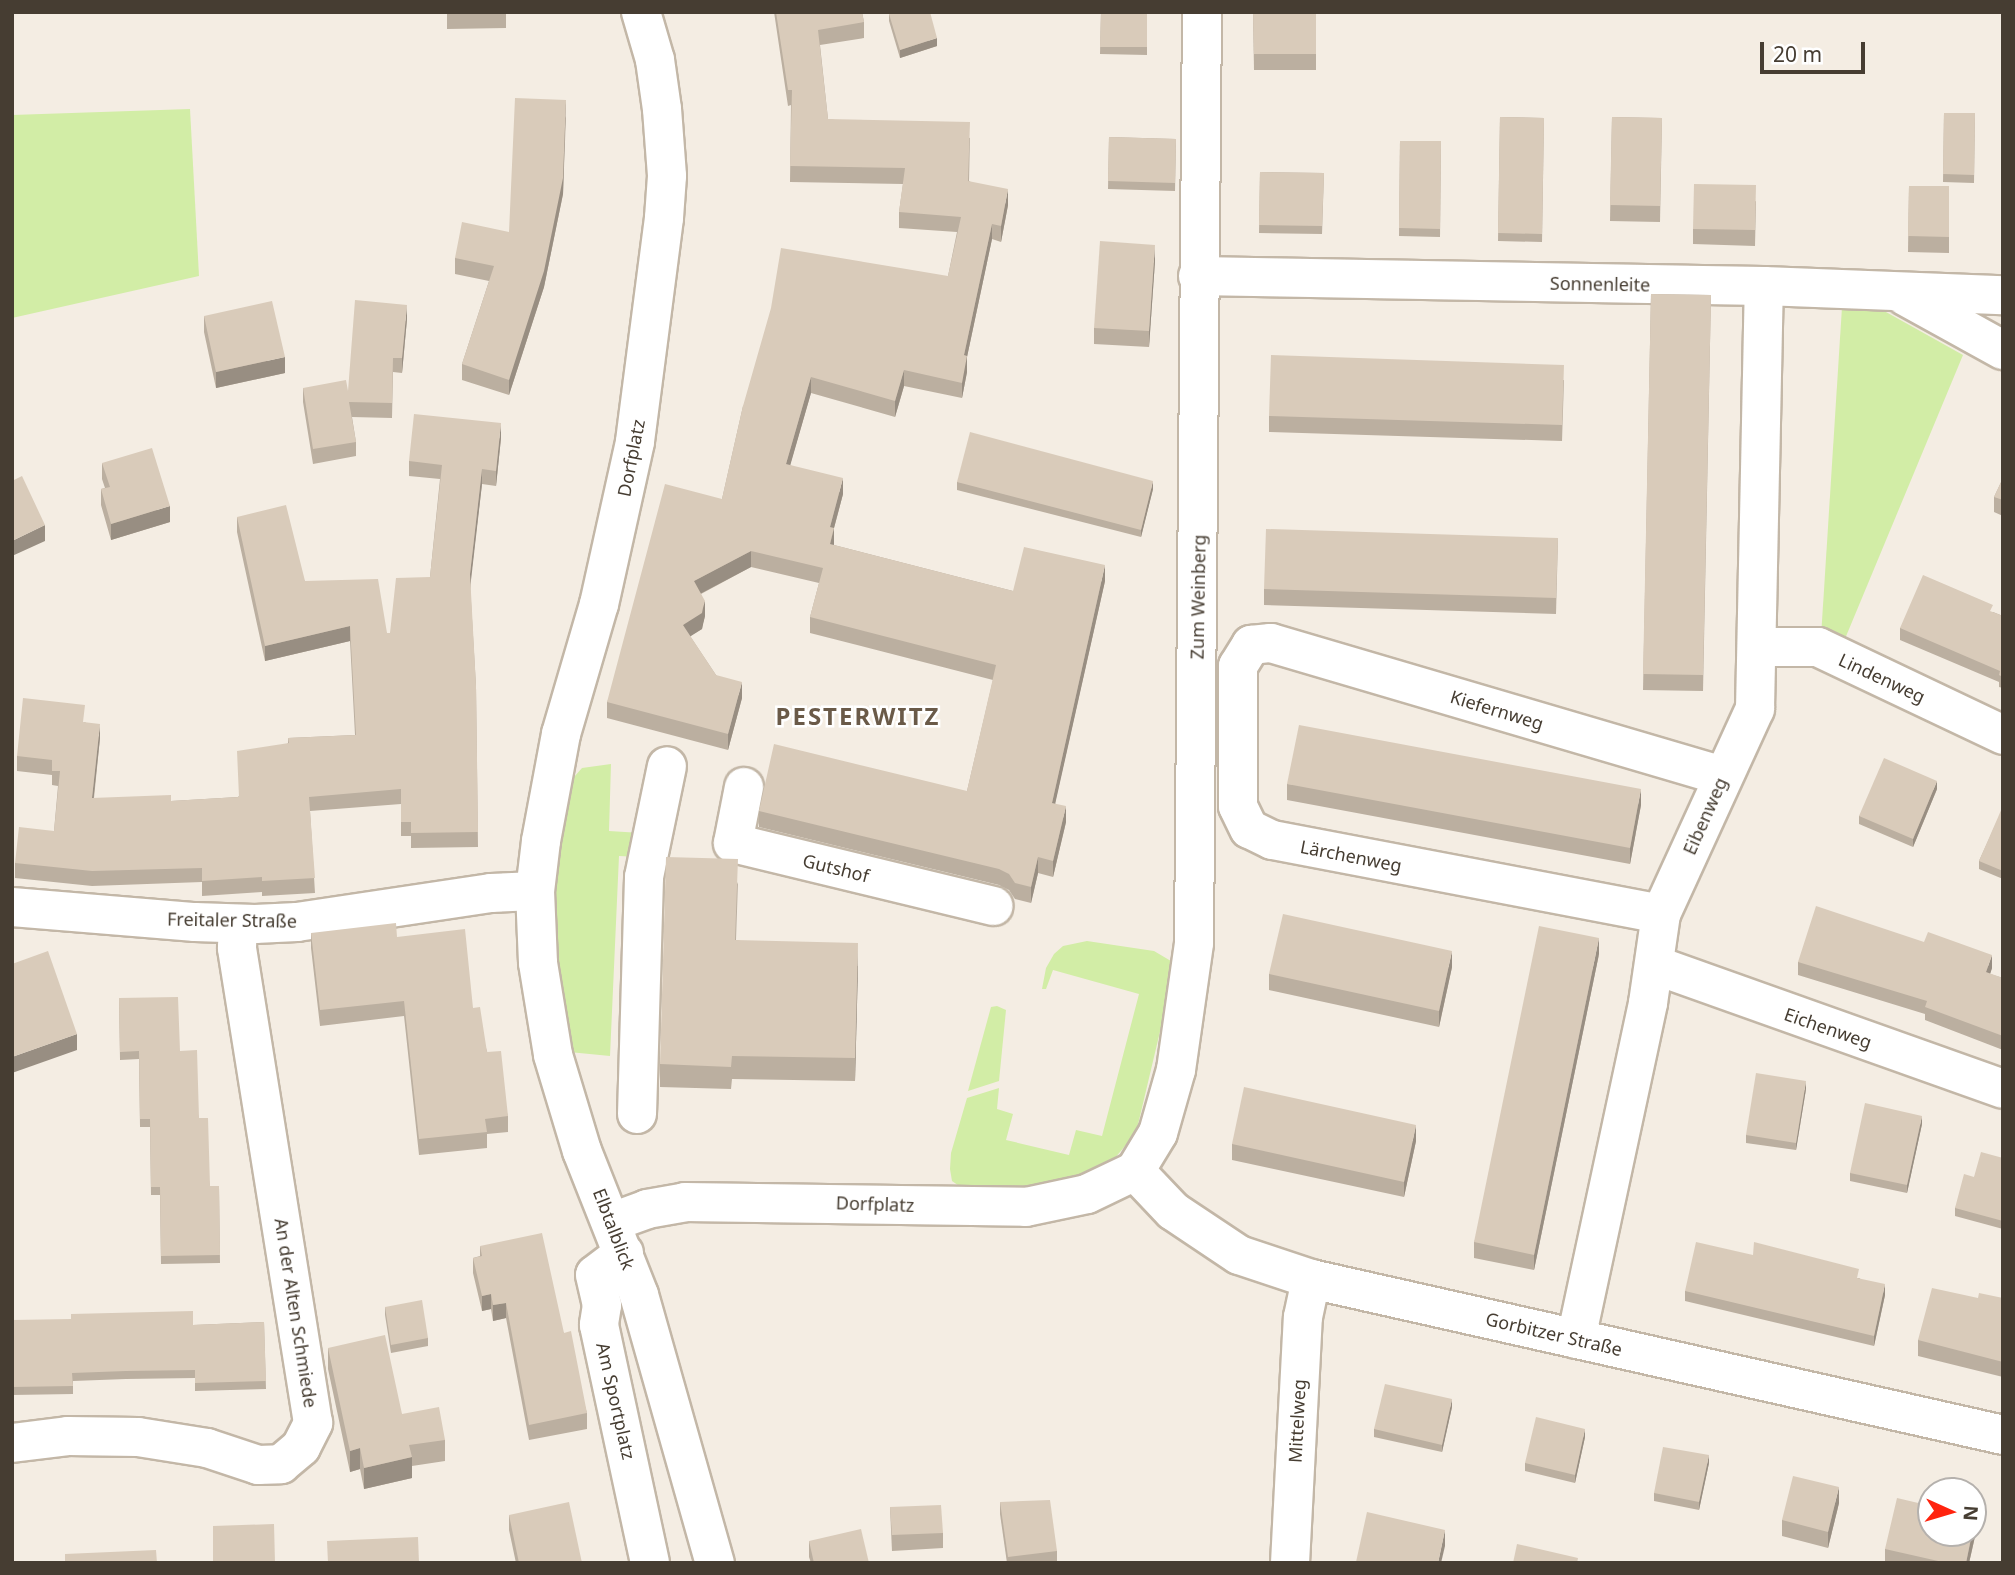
<!DOCTYPE html>
<meta charset="utf-8">
<style>
body{margin:0}
#map{position:relative;width:2015px;height:1575px;overflow:hidden;background:#f4ede3;font-family:"Noto Sans",sans-serif}
div>[style]{position:absolute}
[style*='--x']{left:calc(var(--x)*1px);top:calc(var(--y)*1px);width:calc(var(--w)*1px);rotate:calc(var(--a)*1deg)}
.green>*{inset:0;background:#d2eda6}
.roads{filter:drop-shadow(2px 0 #c3b7a7) drop-shadow(-2px 0 #c3b7a7) drop-shadow(0 2px #c3b7a7) drop-shadow(0 -2px #c3b7a7)}
.minor>*{height:38px;margin:-19px;padding:0 19px;transform-origin:19px;border-radius:19px;background:#fff}
.wall>*{inset:0;background:#bbafa0}
.shaded-wall>*{inset:0;background:#988e82}
.building>*{inset:0;background:#d9cbba}
span{translate:-50% -50%;white-space:nowrap;text-align:center;line-height:1.15;-webkit-text-stroke:5px #fff;paint-order:stroke}
.street-label{font-size:18px;color:#463d32}
.district-label{font-size:24px;color:#6a5a48;font-weight:700;letter-spacing:2px}
.frame{position:absolute;inset:0;border:14px solid #463d32;pointer-events:none}
.north{position:absolute;left:1917px;top:1477px;width:70px;height:70px;box-sizing:border-box;background:#fff;border:2px solid #b5b1ad;border-radius:50%;rotate:94deg;font-size:19px;font-weight:700;line-height:28px;text-align:center;color:#463d32}
.north::after{content:'';display:block;margin:auto;width:24px;height:32px;background:#ff230e;clip-path:polygon(50% 0,100% 100%,50% 72%,0 100%)}
.scale{position:absolute;left:1760px;top:42px;width:105px;height:32px;box-sizing:border-box;border:4px solid #463d32;border-top:0;padding-left:9px;font-size:21px;line-height:24px;white-space:nowrap;color:#463d32;-webkit-text-stroke:5px #fff;paint-order:stroke}
</style>
<div id="map">
<div class="green">
<i style="clip-path:polygon(190px 109px,199px 276px,12px 318px,12px 115px)"></i>
<i style="clip-path:polygon(1842px 307px,1877px 307px,1963px 355px,1842px 646px,1821px 637px)"></i>
<i style="clip-path:polygon(611px 764px,609px 831px,641px 833px,639px 857px,619px 856px,610px 1056px,569px 1052px,556px 972px,554px 891px,566px 786px,582px 768px)"></i>
<i style="clip-path:polygon(1087px 941px,1154px 951px,1176px 964px,1136px 1133px,1109px 1165px,1094px 1174px,1029px 1191px,962px 1188px,952px 1181px,950px 1169px,951px 1153px,967px 1098px,999px 1088px,997px 1109px,1013px 1114px,1006px 1140px,1069px 1155px,1076px 1130px,1102px 1136px,1139px 994px,1053px 970px,1046px 989px,1042px 989px,1046px 968px,1054px 954px,1063px 946px)"></i>
<i style="clip-path:polygon(997px 1006px,1006px 1010px,999px 1081px,968px 1091px,991px 1007px)"></i>
</div>
<div class="roads">
<div class="minor">
<i style="--x:641;--y:12;--w:50;--a:73.7"></i>
<i style="--x:655;--y:60;--w:49;--a:81.9"></i>
<i style="--x:662;--y:109;--w:67;--a:85.7"></i>
<i style="--x:667;--y:176;--w:42;--a:94.1"></i>
<i style="--x:664;--y:218;--w:226;--a:97.4"></i>
<i style="--x:635;--y:442;--w:166;--a:102.5"></i>
<i style="--x:599;--y:604;--w:135;--a:106.3"></i>
<i style="--x:561;--y:734;--w:109;--a:100.6"></i>
<i style="--x:541;--y:841;--w:50;--a:96.8"></i>
<i style="--x:535;--y:891;--w:72;--a:87.6"></i>
<i style="--x:538;--y:963;--w:93;--a:80.7"></i>
<i style="--x:553;--y:1055;--w:100;--a:73.2"></i>
<i style="--x:582;--y:1151;--w:155;--a:68.4"></i>
<i style="--x:639;--y:1295;--w:279;--a:74.2"></i>
<i style="--x:1198;--y:276;--w:566;--a:1.01"></i>
<i style="--x:1764;--y:286;--w:239;--a:2.2"></i>
<i style="--x:1905;--y:296;--w:112;--a:28.9"></i>
<i style="--x:1757;--y:647;--w:61;--a:0"></i>
<i style="--x:1818;--y:647;--w:205;--a:25.4"></i>
<i style="--x:744;--y:787;--w:57;--a:101.1"></i>
<i style="--x:733;--y:843;--w:268;--a:13.6"></i>
<i style="--x:12;--y:907;--w:184;--a:4.7"></i>
<i style="--x:195;--y:922;--w:60;--a:1.9"></i>
<i style="--x:255;--y:924;--w:42;--a:-2.7"></i>
<i style="--x:297;--y:922;--w:196;--a:-8.5"></i>
<i style="--x:491;--y:893;--w:44;--a:-2.6"></i>
<i style="--x:1661;--y:914;--w:396;--a:-169.2"></i>
<i style="--x:1272;--y:840;--w:25;--a:-154"></i>
<i style="--x:1249;--y:829;--w:25;--a:-116"></i>
<i style="--x:1238;--y:806;--w:140;--a:-90"></i>
<i style="--x:1238;--y:666;--w:25;--a:-58"></i>
<i style="--x:1251;--y:645;--w:20;--a:-6"></i>
<i style="--x:1271;--y:643;--w:470;--a:16.4"></i>
<i style="--x:1655;--y:965;--w:369;--a:19.6"></i>
<i style="--x:637;--y:1114;--w:237;--a:-88.3"></i>
<i style="--x:644;--y:877;--w:113;--a:-78.3"></i>
<i style="--x:1135;--y:1171;--w:44;--a:-58.8"></i>
<i style="--x:1158;--y:1133;--w:66;--a:-74.1"></i>
<i style="--x:1176;--y:1070;--w:128;--a:-81.9"></i>
<i style="--x:1194;--y:943;--w:931;--a:-89.51"></i>
<i style="--x:1135;--y:1171;--w:55;--a:46.5"></i>
<i style="--x:1173;--y:1211;--w:79;--a:33.7"></i>
<i style="--x:1239;--y:1255;--w:76;--a:18.4"></i>
<i style="--x:1311;--y:1279;--w:709;--a:12.7"></i>
<i style="--x:612;--y:1222;--w:37;--a:-20"></i>
<i style="--x:647;--y:1209;--w:39;--a:-10"></i>
<i style="--x:685;--y:1202;--w:341;--a:0.8"></i>
<i style="--x:1026;--y:1207;--w:62;--a:-12"></i>
<i style="--x:1087;--y:1194;--w:53;--a:-25.6"></i>
<i style="--x:624;--y:1253;--w:36;--a:143"></i>
<i style="--x:595;--y:1275;--w:31;--a:77"></i>
<i style="--x:602;--y:1305;--w:20;--a:99"></i>
<i style="--x:599;--y:1325;--w:243;--a:77.9"></i>
<i style="--x:1576;--y:1339;--w:344;--a:-77.9"></i>
<i style="--x:1648;--y:1003;--w:90;--a:-81.7"></i>
<i style="--x:1661;--y:914;--w:226;--a:-65.4"></i>
<i style="--x:1755;--y:709;--w:423;--a:-88.8"></i>
<i style="--x:12;--y:1443;--w:56;--a:-7.1"></i>
<i style="--x:68;--y:1436;--w:70;--a:0.8"></i>
<i style="--x:138;--y:1437;--w:70;--a:9.1"></i>
<i style="--x:207;--y:1448;--w:54;--a:18.4"></i>
<i style="--x:258;--y:1465;--w:23;--a:-2"></i>
<i style="--x:281;--y:1464;--w:26;--a:-40"></i>
<i style="--x:301;--y:1447;--w:27;--a:-63"></i>
<i style="--x:313;--y:1423;--w:481;--a:-99.1"></i>
<i style="--x:237;--y:948;--w:24;--a:-88"></i>
<i style="--x:1290;--y:1563;--w:246;--a:-87"></i>
<i style="--x:1303;--y:1317;--w:39;--a:-78"></i>
</div>
</div>
<div class="wall">
<i style="clip-path:polygon(447px 12px,506px 12px,506px 28px,447px 29px)"></i>
<i style="clip-path:polygon(774px 12px,862px 12px,864px 22px,864px 38px,820px 45px,828px 119px,970px 138px,969px 181px,1008px 205px,1001px 242px,992px 239px,967px 357px,967px 372px,962px 398px,904px 386px,895px 417px,811px 393px,790px 465px,843px 494px,834px 528px,834px 545px,1013px 591px,1105px 581px,1055px 803px,1066px 822px,1053px 877px,1038px 873px,1031px 903px,1015px 899px,1009px 890px,999px 885px,759px 827px,759px 811px,967px 791px,993px 680px,810px 633px,810px 617px,819px 583px,751px 567px,701px 594px,705px 616px,703px 623px,702px 629px,690px 636px,716px 675px,742px 698px,728px 750px,607px 718px,607px 702px,722px 499px,743px 406px,948px 276px,957px 232px,899px 228px,899px 212px,903px 184px,790px 182px,791px 105px,788px 106px)"></i>
<i style="clip-path:polygon(1101px 12px,1147px 12px,1147px 55px,1100px 54px)"></i>
<i style="clip-path:polygon(1253px 12px,1316px 12px,1316px 70px,1254px 70px)"></i>
<i style="clip-path:polygon(889px 14px,937px 46px,900px 58px,889px 21px)"></i>
<i style="clip-path:polygon(1944px 113px,1975px 113px,1974px 183px,1943px 182px)"></i>
<i style="clip-path:polygon(566px 116px,563px 194px,544px 287px,509px 395px,462px 380px,462px 364px,489px 281px,455px 274px,455px 258px,509px 232px)"></i>
<i style="clip-path:polygon(1500px 117px,1544px 118px,1542px 242px,1498px 241px)"></i>
<i style="clip-path:polygon(1612px 117px,1662px 118px,1660px 222px,1610px 221px)"></i>
<i style="clip-path:polygon(1109px 137px,1176px 139px,1175px 191px,1108px 189px)"></i>
<i style="clip-path:polygon(1400px 141px,1441px 141px,1440px 237px,1399px 236px)"></i>
<i style="clip-path:polygon(1260px 172px,1324px 173px,1322px 234px,1259px 233px)"></i>
<i style="clip-path:polygon(1909px 186px,1949px 186px,1949px 253px,1908px 252px)"></i>
<i style="clip-path:polygon(1756px 201px,1755px 246px,1693px 244px,1693px 229px)"></i>
<i style="clip-path:polygon(1155px 261px,1149px 347px,1094px 344px,1094px 328px)"></i>
<i style="clip-path:polygon(1651px 294px,1711px 295px,1703px 691px,1643px 690px)"></i>
<i style="clip-path:polygon(204px 316px,285px 373px,216px 388px,204px 332px)"></i>
<i style="clip-path:polygon(407px 319px,402px 373px,393px 372px,392px 418px,352px 417px,356px 442px,356px 456px,313px 464px,303px 402px,303px 388px,348px 391px)"></i>
<i style="clip-path:polygon(1564px 380px,1562px 441px,1269px 432px,1269px 416px)"></i>
<i style="clip-path:polygon(501px 438px,496px 486px,482px 484px,470px 584px,476px 686px,478px 847px,411px 848px,411px 836px,401px 836px,401px 804px,310px 811px,315px 893px,262px 896px,262px 892px,202px 896px,202px 882px,92px 886px,15px 878px,15px 863px,54px 831px,58px 786px,52px 785px,52px 775px,17px 771px,17px 756px,85px 722px,100px 738px,94px 798px,171px 801px,238px 797px,288px 743px,288px 738px,355px 735px,350px 641px,265px 661px,237px 532px,237px 517px,305px 581px,387px 633px,390px 633px,430px 577px,440px 479px,409px 476px,409px 461px)"></i>
<i style="clip-path:polygon(102px 463px,170px 522px,111px 540px,101px 505px,101px 489px,105px 488px,102px 479px)"></i>
<i style="clip-path:polygon(2003px 478px,2003px 516px,1994px 512px,1994px 497px)"></i>
<i style="clip-path:polygon(957px 482px,1153px 489px,1141px 537px,957px 490px)"></i>
<i style="clip-path:polygon(1558px 538px,1556px 614px,1264px 605px,1264px 589px)"></i>
<i style="clip-path:polygon(1993px 612px,2003px 616px,2003px 688px,1999px 687px,1999px 682px,1900px 640px,1900px 628px)"></i>
<i style="clip-path:polygon(1287px 784px,1641px 805px,1630px 864px,1287px 800px)"></i>
<i style="clip-path:polygon(1937px 789px,1913px 847px,1859px 824px,1859px 816px)"></i>
<i style="clip-path:polygon(2003px 808px,2003px 879px,1979px 869px,1979px 861px)"></i>
<i style="clip-path:polygon(738px 882px,736px 940px,858px 966px,855px 1081px,732px 1079px,731px 1089px,660px 1087px,660px 1064px)"></i>
<i style="clip-path:polygon(311px 933px,397px 937px,473px 1008px,508px 1116px,508px 1132px,487px 1134px,487px 1148px,419px 1155px,404px 1016px,320px 1026px,311px 948px)"></i>
<i style="clip-path:polygon(1924px 942px,1992px 968px,1990px 974px,2003px 978px,2003px 1050px,1925px 1020px,1925px 1014px,1798px 975px,1798px 962px)"></i>
<i style="clip-path:polygon(1599px 954px,1534px 1270px,1474px 1258px,1474px 1242px)"></i>
<i style="clip-path:polygon(1452px 967px,1439px 1027px,1269px 990px,1269px 974px)"></i>
<i style="clip-path:polygon(119px 998px,180px 1051px,199px 1118px,210px 1186px,219px 1186px,220px 1263px,161px 1264px,160px 1195px,151px 1195px,150px 1127px,140px 1127px,139px 1059px,120px 1060px)"></i>
<i style="clip-path:polygon(1806px 1089px,1796px 1150px,1746px 1143px,1746px 1135px)"></i>
<i style="clip-path:polygon(1922px 1124px,1907px 1193px,1850px 1181px,1850px 1173px)"></i>
<i style="clip-path:polygon(1416px 1141px,1404px 1197px,1232px 1160px,1232px 1144px)"></i>
<i style="clip-path:polygon(2003px 1158px,2003px 1229px,1955px 1216px,1955px 1208px,1974px 1177px)"></i>
<i style="clip-path:polygon(480px 1246px,564px 1333px,587px 1413px,587px 1429px,529px 1440px,506px 1318px,493px 1321px,491px 1309px,482px 1311px,473px 1273px,473px 1258px,480px 1256px)"></i>
<i style="clip-path:polygon(1859px 1278px,1885px 1295px,1874px 1346px,1685px 1301px,1685px 1291px)"></i>
<i style="clip-path:polygon(1978px 1298px,2003px 1298px,2003px 1377px,1918px 1356px,1918px 1340px)"></i>
<i style="clip-path:polygon(385px 1307px,428px 1338px,428px 1346px,391px 1353px,385px 1315px)"></i>
<i style="clip-path:polygon(12px 1320px,193px 1325px,264px 1322px,266px 1389px,195px 1391px,195px 1378px,126px 1379px,73px 1381px,73px 1394px,12px 1395px)"></i>
<i style="clip-path:polygon(328px 1348px,402px 1414px,445px 1440px,445px 1461px,412px 1466px,412px 1478px,364px 1489px,360px 1469px,350px 1472px,328px 1369px)"></i>
<i style="clip-path:polygon(1452px 1407px,1442px 1452px,1374px 1437px,1374px 1429px)"></i>
<i style="clip-path:polygon(1585px 1437px,1575px 1483px,1525px 1471px,1525px 1463px)"></i>
<i style="clip-path:polygon(1709px 1463px,1699px 1510px,1654px 1501px,1654px 1493px)"></i>
<i style="clip-path:polygon(1000px 1502px,1057px 1551px,1057px 1563px,1007px 1563px,1000px 1514px)"></i>
<i style="clip-path:polygon(1839px 1503px,1828px 1548px,1782px 1536px,1782px 1520px)"></i>
<i style="clip-path:polygon(890px 1507px,943px 1533px,943px 1548px,892px 1551px)"></i>
<i style="clip-path:polygon(509px 1515px,582px 1563px,516px 1563px,509px 1530px)"></i>
<i style="clip-path:polygon(1976px 1532px,1969px 1563px,1885px 1563px,1885px 1549px)"></i>
<i style="clip-path:polygon(809px 1541px,869px 1563px,811px 1563px,809px 1557px)"></i>
</div>
<div class="shaded-wall">
<i style="clip-path:polygon(937px 38px,937px 46px,900px 58px,900px 50px)"></i>
<i style="clip-path:polygon(566px 100px,563px 194px,544px 287px,509px 395px,509px 380px)"></i>
<i style="clip-path:polygon(1008px 189px,1008px 205px,1001px 242px,1001px 226px)"></i>
<i style="clip-path:polygon(992px 224px,992px 239px,967px 357px,967px 372px,962px 398px,962px 383px,964px 355px)"></i>
<i style="clip-path:polygon(1155px 245px,1155px 261px,1149px 347px,1149px 331px)"></i>
<i style="clip-path:polygon(407px 305px,407px 319px,402px 373px,402px 358px)"></i>
<i style="clip-path:polygon(285px 357px,285px 373px,216px 388px,216px 372px)"></i>
<i style="clip-path:polygon(904px 370px,904px 386px,895px 417px,895px 401px)"></i>
<i style="clip-path:polygon(811px 377px,811px 393px,786px 480px,786px 464px)"></i>
<i style="clip-path:polygon(501px 423px,501px 438px,496px 486px,496px 471px)"></i>
<i style="clip-path:polygon(482px 469px,482px 484px,470px 589px,470px 574px)"></i>
<i style="clip-path:polygon(843px 478px,843px 494px,830px 543px,830px 527px)"></i>
<i style="clip-path:polygon(1153px 481px,1153px 489px,1141px 537px,1141px 530px)"></i>
<i style="clip-path:polygon(170px 506px,170px 522px,111px 540px,111px 524px)"></i>
<i style="clip-path:polygon(45px 525px,45px 541px,12px 556px,12px 541px)"></i>
<i style="clip-path:polygon(834px 528px,834px 544px,830px 560px,830px 544px)"></i>
<i style="clip-path:polygon(751px 551px,751px 567px,694px 597px,694px 581px)"></i>
<i style="clip-path:polygon(1105px 565px,1105px 581px,1052px 818px,1052px 803px)"></i>
<i style="clip-path:polygon(705px 601px,705px 616px,702px 629px,683px 641px,683px 625px)"></i>
<i style="clip-path:polygon(350px 626px,350px 641px,265px 661px,265px 646px)"></i>
<i style="clip-path:polygon(742px 682px,742px 698px,728px 750px,728px 734px)"></i>
<i style="clip-path:polygon(100px 724px,100px 738px,92px 812px,92px 798px)"></i>
<i style="clip-path:polygon(1937px 781px,1937px 789px,1913px 847px,1913px 839px)"></i>
<i style="clip-path:polygon(1641px 789px,1641px 805px,1630px 864px,1630px 848px)"></i>
<i style="clip-path:polygon(1066px 806px,1066px 822px,1053px 877px,1053px 861px)"></i>
<i style="clip-path:polygon(1038px 857px,1038px 873px,1031px 903px,1031px 887px)"></i>
<i style="clip-path:polygon(1599px 938px,1599px 954px,1534px 1270px,1534px 1255px)"></i>
<i style="clip-path:polygon(858px 943px,858px 966px,855px 1081px,855px 1058px)"></i>
<i style="clip-path:polygon(1452px 951px,1452px 967px,1439px 1027px,1439px 1011px)"></i>
<i style="clip-path:polygon(1992px 955px,1992px 968px,1986px 986px,1986px 972px)"></i>
<i style="clip-path:polygon(77px 1034px,77px 1050px,12px 1073px,12px 1057px)"></i>
<i style="clip-path:polygon(1806px 1081px,1806px 1089px,1796px 1150px,1796px 1143px)"></i>
<i style="clip-path:polygon(1922px 1116px,1922px 1124px,1907px 1193px,1907px 1185px)"></i>
<i style="clip-path:polygon(1416px 1125px,1416px 1141px,1404px 1197px,1404px 1182px)"></i>
<i style="clip-path:polygon(1885px 1284px,1885px 1295px,1874px 1346px,1874px 1336px)"></i>
<i style="clip-path:polygon(491px 1294px,491px 1309px,482px 1311px,482px 1296px)"></i>
<i style="clip-path:polygon(506px 1303px,506px 1318px,493px 1321px,493px 1305px)"></i>
<i style="clip-path:polygon(1452px 1399px,1452px 1407px,1442px 1452px,1442px 1445px)"></i>
<i style="clip-path:polygon(1585px 1429px,1585px 1437px,1575px 1483px,1575px 1475px)"></i>
<i style="clip-path:polygon(360px 1448px,360px 1469px,350px 1472px,350px 1451px)"></i>
<i style="clip-path:polygon(1709px 1455px,1709px 1463px,1699px 1510px,1699px 1502px)"></i>
<i style="clip-path:polygon(412px 1457px,412px 1478px,364px 1489px,364px 1468px)"></i>
<i style="clip-path:polygon(1839px 1487px,1839px 1503px,1828px 1548px,1828px 1532px)"></i>
<i style="clip-path:polygon(1976px 1516px,1976px 1532px,1969px 1563px,1966px 1563px)"></i>
<i style="clip-path:polygon(1445px 1530px,1445px 1546px,1441px 1563px,1438px 1563px)"></i>
</div>
<div class="building">
<i style="clip-path:polygon(447px 12px,498px 12px,447px 13px)"></i>
<i style="clip-path:polygon(776px 12px,862px 12px,864px 22px,818px 30px,828px 119px,970px 122px,968px 181px,1008px 189px,1001px 226px,992px 224px,964px 355px,967px 356px,962px 383px,904px 370px,895px 401px,811px 377px,786px 464px,843px 478px,830px 527px,834px 528px,830px 544px,1013px 591px,1024px 547px,1105px 565px,1052px 803px,1066px 806px,1053px 861px,1038px 857px,1031px 887px,1015px 883px,1009px 874px,999px 869px,759px 811px,774px 744px,967px 791px,996px 665px,810px 617px,823px 568px,751px 551px,694px 581px,705px 601px,703px 608px,702px 613px,683px 625px,716px 675px,742px 682px,728px 734px,607px 702px,665px 484px,722px 499px,743px 406px,771px 308px,781px 248px,948px 276px,961px 217px,899px 212px,905px 168px,790px 166px,792px 90px,788px 90px)"></i>
<i style="clip-path:polygon(893px 12px,930px 12px,937px 38px,900px 50px,889px 14px)"></i>
<i style="clip-path:polygon(1101px 12px,1147px 12px,1147px 47px,1100px 47px)"></i>
<i style="clip-path:polygon(1253px 12px,1316px 12px,1316px 54px,1254px 54px)"></i>
<i style="clip-path:polygon(515px 98px,566px 100px,563px 178px,544px 271px,509px 380px,462px 364px,494px 266px,455px 258px,462px 222px,509px 232px)"></i>
<i style="clip-path:polygon(1944px 113px,1975px 113px,1974px 175px,1943px 174px)"></i>
<i style="clip-path:polygon(1500px 117px,1544px 118px,1542px 234px,1498px 233px)"></i>
<i style="clip-path:polygon(1612px 117px,1662px 118px,1660px 206px,1610px 205px)"></i>
<i style="clip-path:polygon(1109px 137px,1176px 139px,1175px 183px,1108px 181px)"></i>
<i style="clip-path:polygon(1400px 141px,1441px 141px,1440px 229px,1399px 228px)"></i>
<i style="clip-path:polygon(1260px 172px,1324px 173px,1322px 226px,1259px 225px)"></i>
<i style="clip-path:polygon(1694px 184px,1756px 185px,1755px 230px,1693px 229px)"></i>
<i style="clip-path:polygon(1909px 186px,1949px 186px,1949px 237px,1908px 236px)"></i>
<i style="clip-path:polygon(1100px 241px,1155px 245px,1149px 331px,1094px 328px)"></i>
<i style="clip-path:polygon(1651px 294px,1711px 295px,1703px 675px,1643px 674px)"></i>
<i style="clip-path:polygon(355px 300px,407px 305px,402px 358px,393px 358px,392px 403px,349px 402px,356px 442px,313px 449px,303px 388px,346px 380px,348px 391px)"></i>
<i style="clip-path:polygon(272px 301px,285px 357px,216px 372px,204px 316px)"></i>
<i style="clip-path:polygon(1271px 355px,1564px 365px,1562px 425px,1269px 416px)"></i>
<i style="clip-path:polygon(414px 414px,501px 423px,496px 471px,482px 469px,470px 574px,476px 686px,478px 832px,411px 833px,411px 822px,401px 822px,401px 789px,309px 797px,315px 878px,262px 881px,262px 877px,202px 881px,202px 868px,92px 871px,15px 863px,19px 827px,54px 831px,60px 771px,52px 771px,52px 760px,17px 756px,23px 698px,85px 705px,83px 722px,100px 724px,92px 798px,171px 795px,171px 801px,239px 797px,237px 751px,289px 743px,288px 738px,356px 735px,350px 626px,265px 646px,237px 517px,286px 505px,305px 581px,378px 579px,387px 633px,390px 633px,396px 578px,430px 577px,442px 465px,409px 461px)"></i>
<i style="clip-path:polygon(970px 432px,1153px 481px,1141px 530px,957px 482px)"></i>
<i style="clip-path:polygon(152px 448px,170px 506px,111px 524px,101px 489px,110px 487px,102px 463px)"></i>
<i style="clip-path:polygon(22px 476px,45px 525px,12px 541px,12px 481px)"></i>
<i style="clip-path:polygon(2003px 478px,2003px 500px,1994px 497px)"></i>
<i style="clip-path:polygon(1266px 529px,1558px 538px,1556px 598px,1264px 589px)"></i>
<i style="clip-path:polygon(1923px 575px,1993px 605px,1990px 611px,2003px 616px,2003px 677px,1999px 675px,2000px 671px,1900px 628px)"></i>
<i style="clip-path:polygon(1299px 725px,1641px 789px,1630px 848px,1287px 784px)"></i>
<i style="clip-path:polygon(1884px 758px,1937px 781px,1913px 839px,1859px 816px)"></i>
<i style="clip-path:polygon(2002px 808px,2003px 808px,2003px 871px,1979px 861px)"></i>
<i style="clip-path:polygon(666px 857px,738px 859px,735px 940px,858px 943px,855px 1058px,732px 1056px,731px 1067px,660px 1064px)"></i>
<i style="clip-path:polygon(1816px 906px,1924px 942px,1928px 932px,1992px 955px,1986px 972px,2003px 978px,2003px 1036px,1925px 1007px,1927px 1001px,1798px 962px)"></i>
<i style="clip-path:polygon(1283px 914px,1452px 951px,1439px 1011px,1269px 974px)"></i>
<i style="clip-path:polygon(396px 923px,397px 937px,465px 929px,473px 1008px,480px 1007px,487px 1052px,501px 1051px,508px 1116px,485px 1119px,487px 1132px,419px 1139px,404px 1001px,320px 1010px,311px 933px)"></i>
<i style="clip-path:polygon(1539px 926px,1599px 938px,1534px 1255px,1474px 1242px)"></i>
<i style="clip-path:polygon(48px 951px,77px 1034px,12px 1057px,12px 964px)"></i>
<i style="clip-path:polygon(178px 997px,180px 1051px,197px 1050px,199px 1118px,208px 1118px,210px 1186px,219px 1186px,220px 1255px,161px 1256px,160px 1187px,151px 1187px,150px 1119px,140px 1119px,139px 1051px,120px 1052px,119px 998px)"></i>
<i style="clip-path:polygon(1756px 1073px,1806px 1081px,1796px 1143px,1746px 1135px)"></i>
<i style="clip-path:polygon(1244px 1087px,1416px 1125px,1404px 1182px,1232px 1144px)"></i>
<i style="clip-path:polygon(1865px 1103px,1922px 1116px,1907px 1185px,1850px 1173px)"></i>
<i style="clip-path:polygon(1981px 1152px,2003px 1158px,2003px 1221px,1955px 1208px,1964px 1174px,1974px 1177px)"></i>
<i style="clip-path:polygon(542px 1233px,564px 1333px,571px 1331px,587px 1413px,529px 1425px,506px 1303px,493px 1305px,491px 1294px,482px 1296px,473px 1258px,482px 1256px,480px 1246px)"></i>
<i style="clip-path:polygon(1696px 1242px,1753px 1255px,1754px 1242px,1859px 1269px,1857px 1278px,1885px 1284px,1874px 1336px,1685px 1291px)"></i>
<i style="clip-path:polygon(1932px 1288px,1978px 1298px,1979px 1293px,2003px 1298px,2003px 1362px,1918px 1340px)"></i>
<i style="clip-path:polygon(422px 1300px,428px 1338px,391px 1345px,385px 1307px)"></i>
<i style="clip-path:polygon(193px 1311px,193px 1325px,264px 1322px,266px 1381px,195px 1383px,195px 1370px,126px 1371px,72px 1373px,73px 1386px,12px 1387px,12px 1320px,71px 1319px,71px 1314px)"></i>
<i style="clip-path:polygon(385px 1335px,402px 1414px,439px 1407px,445px 1440px,409px 1445px,412px 1457px,364px 1468px,360px 1448px,350px 1451px,328px 1348px)"></i>
<i style="clip-path:polygon(1385px 1384px,1452px 1399px,1442px 1445px,1374px 1429px)"></i>
<i style="clip-path:polygon(1536px 1417px,1585px 1429px,1575px 1475px,1525px 1463px)"></i>
<i style="clip-path:polygon(1663px 1447px,1709px 1455px,1699px 1502px,1654px 1493px)"></i>
<i style="clip-path:polygon(1793px 1476px,1839px 1487px,1828px 1532px,1782px 1520px)"></i>
<i style="clip-path:polygon(1897px 1498px,1931px 1506px,1931px 1533px,1972px 1533px,1966px 1563px,1947px 1563px,1885px 1549px)"></i>
<i style="clip-path:polygon(1050px 1500px,1057px 1551px,1008px 1557px,1000px 1502px)"></i>
<i style="clip-path:polygon(569px 1502px,582px 1563px,519px 1563px,509px 1515px)"></i>
<i style="clip-path:polygon(941px 1505px,943px 1533px,892px 1535px,890px 1507px)"></i>
<i style="clip-path:polygon(1367px 1512px,1445px 1530px,1438px 1563px,1361px 1563px,1356px 1562px)"></i>
<i style="clip-path:polygon(1973px 1515px,1976px 1516px,1973px 1530px)"></i>
<i style="clip-path:polygon(274px 1524px,275px 1563px,213px 1563px,213px 1526px)"></i>
<i style="clip-path:polygon(861px 1529px,869px 1563px,814px 1563px,809px 1541px)"></i>
<i style="clip-path:polygon(418px 1537px,419px 1563px,328px 1563px,327px 1541px)"></i>
<i style="clip-path:polygon(1517px 1544px,1578px 1558px,1577px 1563px,1513px 1563px)"></i>
<i style="clip-path:polygon(156px 1550px,157px 1563px,65px 1563px,65px 1554px)"></i>
</div>
<div class="street-label">
<span style="left:1600px;top:284px;rotate:1deg">Sonnenleite</span>
<span style="left:631px;top:458px;rotate:-79deg">Dorfplatz</span>
<span style="left:1198px;top:597px;rotate:-89deg">Zum Weinberg</span>
<span style="left:1882px;top:678px;rotate:25deg">Lindenweg</span>
<span style="left:1497px;top:710px;rotate:17deg">Kiefernweg</span>
<span style="left:1705px;top:816px;rotate:-66deg">Eibenweg</span>
<span style="left:1351px;top:856px;rotate:11deg">Lärchenweg</span>
<span style="left:836px;top:868px;rotate:14deg">Gutshof</span>
<span style="left:232px;top:920px;rotate:1deg">Freitaler Straße</span>
<span style="left:1828px;top:1028px;rotate:19deg">Eichenweg</span>
<span style="left:875px;top:1204px;rotate:2deg">Dorfplatz</span>
<span style="left:614px;top:1229px;rotate:69deg">Elbtalblick</span>
<span style="left:296px;top:1313px;rotate:81deg">An der Alten Schmiede</span>
<span style="left:1554px;top:1334px;rotate:13deg">Gorbitzer Straße</span>
<span style="left:616px;top:1401px;rotate:77deg">Am Sportplatz</span>
<span style="left:1297px;top:1421px;rotate:-87deg">Mittelweg</span>
</div>
<div class="district-label">
<span style="left:858px;top:716px">PESTERWITZ</span>
</div>
<div class="frame"></div>
<div class="north">N</div>
<div class="scale">20 m</div>
</div>
